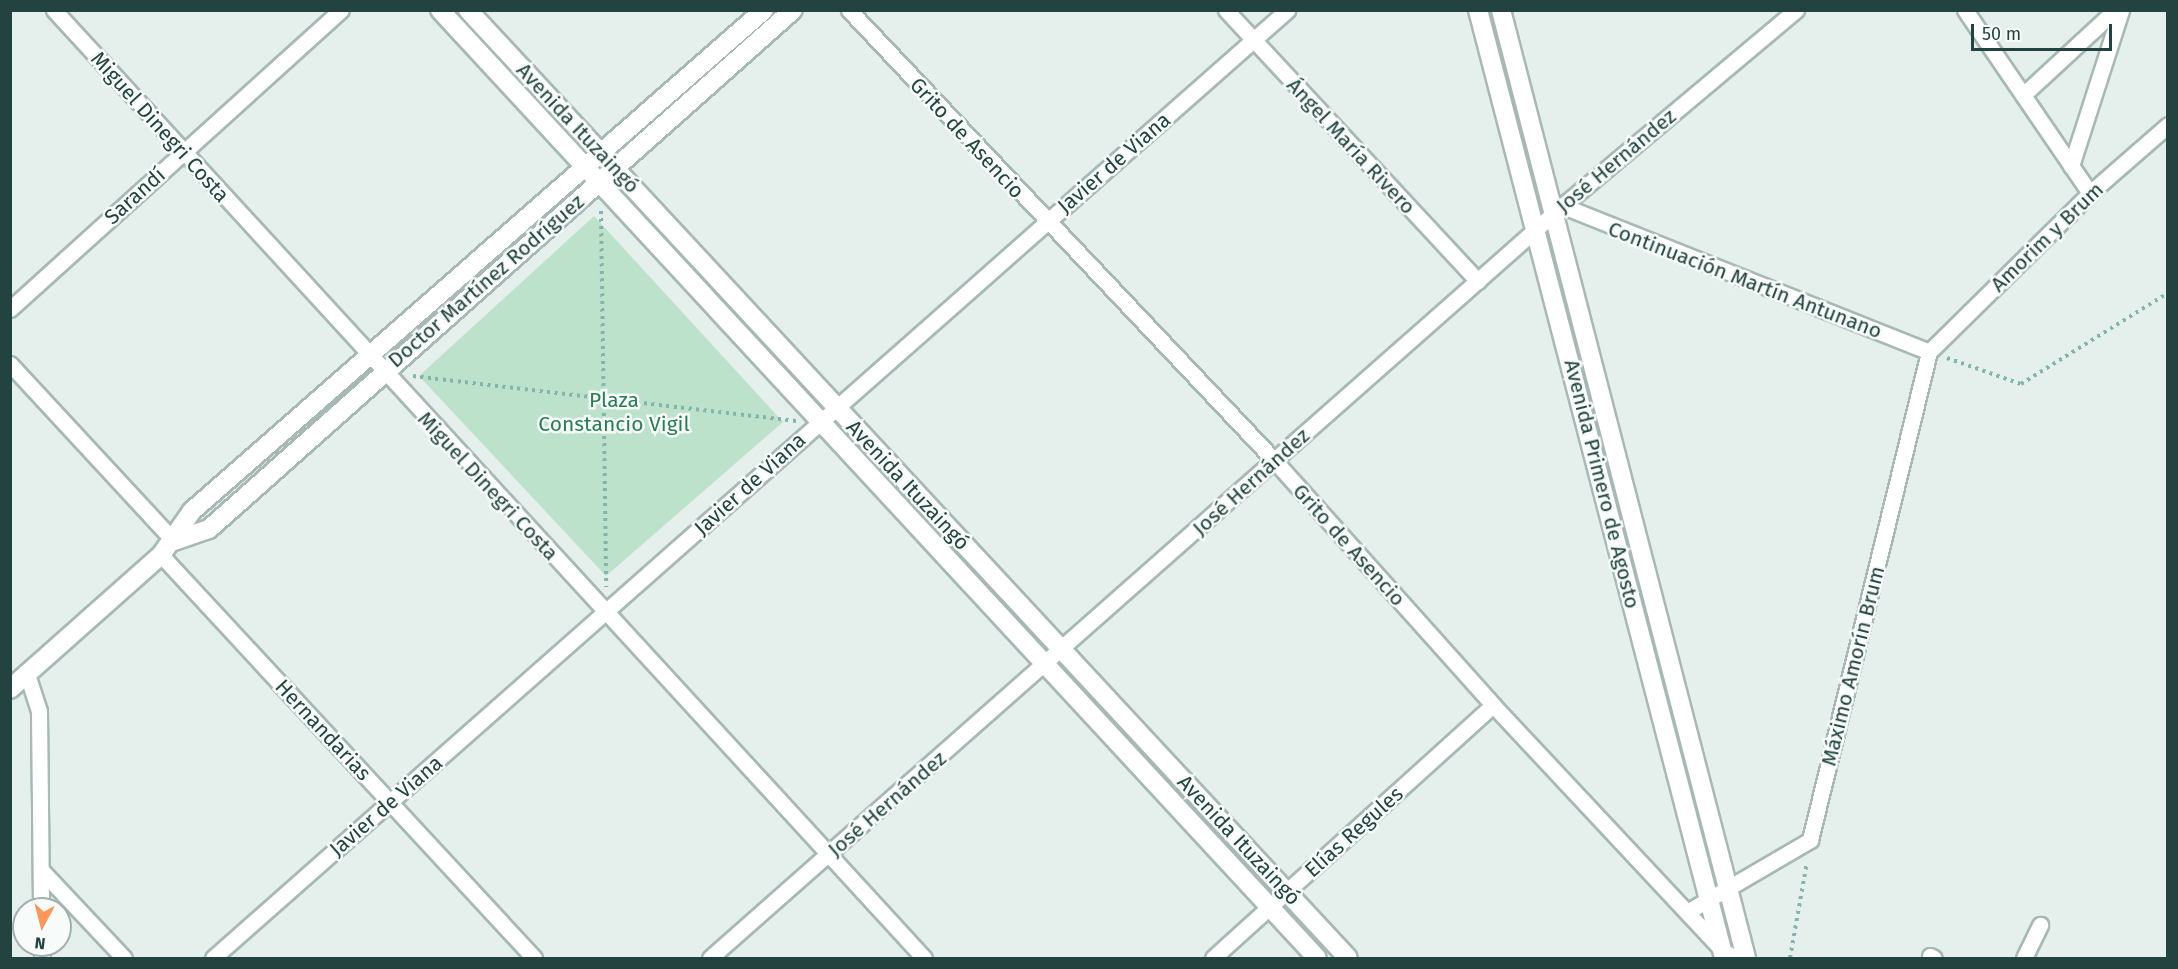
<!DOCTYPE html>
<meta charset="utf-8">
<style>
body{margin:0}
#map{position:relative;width:2178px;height:969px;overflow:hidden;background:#e5efec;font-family:"Fira Sans",sans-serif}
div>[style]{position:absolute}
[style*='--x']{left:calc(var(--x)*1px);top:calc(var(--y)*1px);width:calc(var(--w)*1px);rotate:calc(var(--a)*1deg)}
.green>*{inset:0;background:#bde2cc}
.path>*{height:4px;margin-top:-2px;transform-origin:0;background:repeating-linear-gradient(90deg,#83b5ad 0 3px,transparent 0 7.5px)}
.roads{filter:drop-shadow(2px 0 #a7b8b5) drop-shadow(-2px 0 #a7b8b5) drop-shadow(0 2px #a7b8b5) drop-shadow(0 -2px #a7b8b5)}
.street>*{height:15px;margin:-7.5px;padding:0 7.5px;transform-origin:7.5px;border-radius:7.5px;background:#fff}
.secondary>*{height:18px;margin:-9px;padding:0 9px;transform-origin:9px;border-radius:9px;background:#fff}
span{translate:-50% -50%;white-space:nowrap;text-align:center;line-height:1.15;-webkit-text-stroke:5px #f7fbf9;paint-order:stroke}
.street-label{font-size:21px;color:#22433f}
.park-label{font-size:21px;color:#297e56}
.frame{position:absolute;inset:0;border:12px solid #22433f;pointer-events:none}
.north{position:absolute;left:12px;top:897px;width:60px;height:60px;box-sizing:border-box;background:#f7fbf9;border:2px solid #a2b1af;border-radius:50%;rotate:187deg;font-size:16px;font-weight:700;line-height:24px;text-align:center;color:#22433f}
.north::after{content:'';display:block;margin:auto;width:21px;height:27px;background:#fc9757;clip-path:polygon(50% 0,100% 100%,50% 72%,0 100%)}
.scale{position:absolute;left:1971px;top:24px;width:141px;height:27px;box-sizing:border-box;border:3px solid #22433f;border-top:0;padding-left:8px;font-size:18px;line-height:21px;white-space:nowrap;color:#22433f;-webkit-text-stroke:4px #f7fbf9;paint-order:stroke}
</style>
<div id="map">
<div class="green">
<i style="clip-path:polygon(594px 216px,783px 422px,606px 576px,419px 376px)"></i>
</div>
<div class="path">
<i style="--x:601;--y:211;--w:376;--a:89.2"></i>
<i style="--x:1947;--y:358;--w:78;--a:19.4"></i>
<i style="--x:2021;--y:384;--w:173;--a:-31.8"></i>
<i style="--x:413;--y:376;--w:386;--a:6.7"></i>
<i style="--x:1790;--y:958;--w:97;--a:-80"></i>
</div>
<div class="roads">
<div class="street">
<i style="--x:54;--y:10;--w:1287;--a:47.46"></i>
<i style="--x:849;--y:10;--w:619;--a:46.64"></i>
<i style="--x:1274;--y:460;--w:329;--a:48.2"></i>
<i style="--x:1493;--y:705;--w:337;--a:46.9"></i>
<i style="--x:1723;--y:951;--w:15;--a:28"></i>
<i style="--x:1226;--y:10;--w:370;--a:47.1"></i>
<i style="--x:1965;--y:10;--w:222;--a:55.7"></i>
<i style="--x:2023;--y:95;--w:125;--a:-42.7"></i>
<i style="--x:2071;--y:166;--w:164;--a:-72.2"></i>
<i style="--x:1563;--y:206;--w:394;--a:21.7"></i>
<i style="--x:10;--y:309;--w:446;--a:-42.1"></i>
<i style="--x:1929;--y:352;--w:226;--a:-44.6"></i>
<i style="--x:2090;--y:193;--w:103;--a:-41.1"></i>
<i style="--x:10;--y:364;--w:241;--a:47.2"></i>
<i style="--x:161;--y:555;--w:549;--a:47.21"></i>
<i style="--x:27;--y:674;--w:39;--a:72"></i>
<i style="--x:39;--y:711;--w:198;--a:89.4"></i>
<i style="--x:41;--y:870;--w:121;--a:46.7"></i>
<i style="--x:1687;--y:912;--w:143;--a:-30.3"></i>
<i style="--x:1810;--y:840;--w:502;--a:-76.3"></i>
<i style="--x:42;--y:945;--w:13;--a:90"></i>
<i style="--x:1930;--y:956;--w:4;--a:27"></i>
<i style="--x:213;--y:958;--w:1433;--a:-41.43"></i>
<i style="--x:710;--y:958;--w:1126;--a:-41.43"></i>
<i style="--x:1554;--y:213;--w:316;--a:-40"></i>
<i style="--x:1213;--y:958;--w:377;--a:-42.1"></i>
<i style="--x:2024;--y:958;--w:37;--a:-64"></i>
</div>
<div class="secondary">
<i style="--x:440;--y:10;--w:1291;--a:47.23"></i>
<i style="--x:468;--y:10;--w:1293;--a:47.13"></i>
<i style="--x:1478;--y:10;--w:979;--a:75.45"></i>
<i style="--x:1501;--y:10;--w:979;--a:75.51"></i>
<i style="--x:174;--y:541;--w:37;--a:-19"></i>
<i style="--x:209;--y:529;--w:781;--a:-41.63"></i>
<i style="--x:10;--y:689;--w:202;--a:-41.6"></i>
<i style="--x:161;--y:555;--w:54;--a:-54.8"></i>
<i style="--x:192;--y:511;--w:760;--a:-41.21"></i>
</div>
</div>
<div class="street-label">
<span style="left:160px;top:127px;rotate:48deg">Miguel Dinegri Costa</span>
<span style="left:578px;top:128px;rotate:47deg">Avenida Ituzaingó</span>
<span style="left:967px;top:138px;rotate:47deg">Grito de Asencio</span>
<span style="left:1351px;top:146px;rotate:47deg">Ángel María Rivero</span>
<span style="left:1616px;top:161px;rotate:-40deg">José Hernández</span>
<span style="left:1114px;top:163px;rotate:-41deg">Javier de Viana</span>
<span style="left:135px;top:196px;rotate:-42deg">Sarandí</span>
<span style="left:2047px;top:237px;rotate:-44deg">Amorim y Brum</span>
<span style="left:1745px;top:280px;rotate:21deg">Continuación Martín Antunano</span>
<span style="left:486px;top:281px;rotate:-41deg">Doctor Martínez Rodríguez</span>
<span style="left:1251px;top:482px;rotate:-42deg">José Hernández</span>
<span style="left:750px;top:484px;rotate:-42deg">Javier de Viana</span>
<span style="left:1602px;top:484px;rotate:76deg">Avenida Primero de Agosto</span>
<span style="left:908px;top:485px;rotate:47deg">Avenida Ituzaingó</span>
<span style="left:488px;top:486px;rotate:47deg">Miguel Dinegri Costa</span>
<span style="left:1349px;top:545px;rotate:48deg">Grito de Asencio</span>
<span style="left:1853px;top:666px;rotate:-76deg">Máximo Amorín Brum</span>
<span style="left:323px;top:730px;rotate:47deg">Hernandarias</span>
<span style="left:887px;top:804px;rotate:-41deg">José Hernández</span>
<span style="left:386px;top:806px;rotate:-41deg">Javier de Viana</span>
<span style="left:1354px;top:832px;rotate:-42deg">Elías Regules</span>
<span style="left:1239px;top:840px;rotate:47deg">Avenida Ituzaingó</span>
</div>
<div class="park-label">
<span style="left:614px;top:412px">Plaza<br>Constancio Vigil</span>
</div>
<div class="frame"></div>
<div class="north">N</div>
<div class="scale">50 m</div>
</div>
